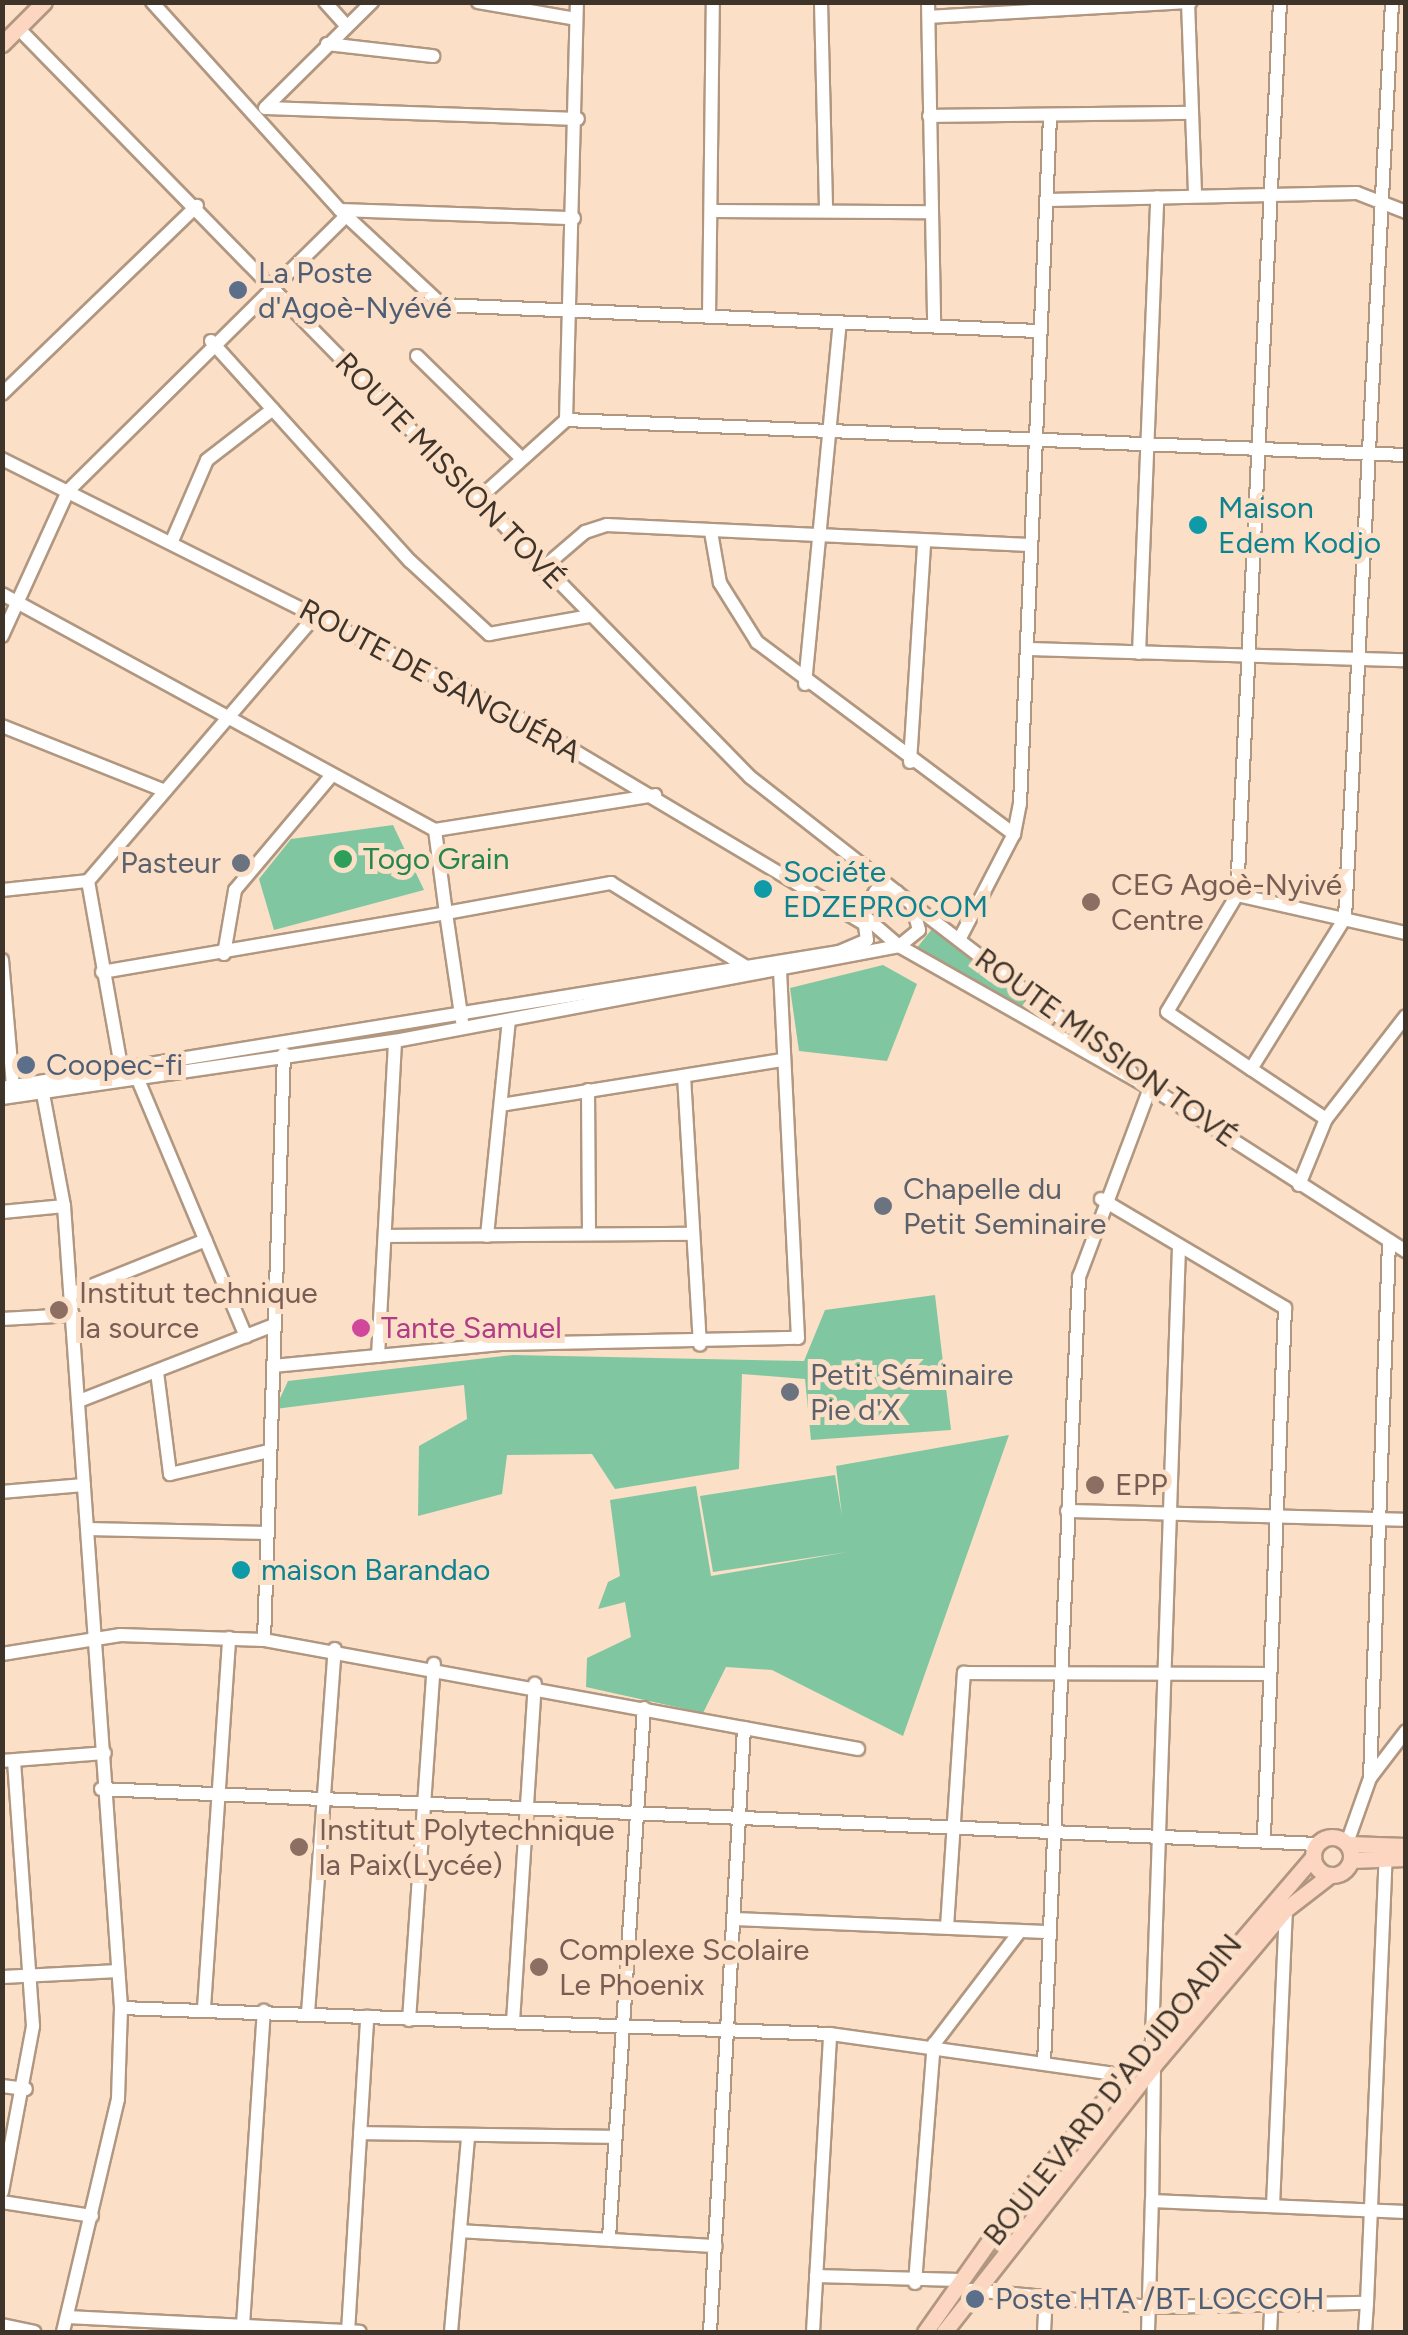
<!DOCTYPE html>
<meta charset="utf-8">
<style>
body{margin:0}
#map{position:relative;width:1408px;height:2335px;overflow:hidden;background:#fbdfc7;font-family:Figtree,sans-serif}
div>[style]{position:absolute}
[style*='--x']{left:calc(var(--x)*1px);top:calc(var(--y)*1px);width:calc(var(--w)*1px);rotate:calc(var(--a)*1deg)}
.green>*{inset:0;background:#80c7a1}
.roads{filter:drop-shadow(2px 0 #b19780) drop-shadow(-2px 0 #b19780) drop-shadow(0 2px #b19780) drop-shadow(0 -2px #b19780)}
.minor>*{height:12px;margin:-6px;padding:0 6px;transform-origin:6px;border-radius:6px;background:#fff}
.major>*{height:15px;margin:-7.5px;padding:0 7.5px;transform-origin:7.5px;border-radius:7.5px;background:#fcd6c1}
.major>.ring{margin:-7.5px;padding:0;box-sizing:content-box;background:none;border:15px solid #fcd6c1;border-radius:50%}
.dots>*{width:28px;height:28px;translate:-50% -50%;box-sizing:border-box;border:5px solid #fbdfc7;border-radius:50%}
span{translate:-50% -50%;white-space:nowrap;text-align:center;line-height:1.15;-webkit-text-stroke:10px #fbdfc7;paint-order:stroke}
.service-label{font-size:30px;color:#4e5e75}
.left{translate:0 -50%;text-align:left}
.street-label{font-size:30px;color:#3f342a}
.culture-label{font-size:30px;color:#0d838f}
.leisure-label{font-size:30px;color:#27864d}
.worship-label{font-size:30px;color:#5b616d}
.right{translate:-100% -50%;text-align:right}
.education-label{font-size:30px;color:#785e54}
.hotel-label{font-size:30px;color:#b23c85}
.frame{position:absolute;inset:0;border:5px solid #3f342a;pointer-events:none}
</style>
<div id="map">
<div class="green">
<i style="clip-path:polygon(393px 825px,424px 890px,274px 930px,259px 879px,291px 839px)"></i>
<i style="clip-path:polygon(932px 929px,1044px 1010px,1045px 1019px,916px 949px)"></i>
<i style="clip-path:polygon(883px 965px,917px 984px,887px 1061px,799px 1051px,790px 988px)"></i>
<i style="clip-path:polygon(935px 1295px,951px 1430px,811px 1440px,805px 1379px,742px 1374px,739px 1469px,615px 1489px,592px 1454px,507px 1455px,502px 1494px,418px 1516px,419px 1446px,467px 1419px,464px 1385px,275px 1409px,288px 1381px,513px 1355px,804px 1361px,825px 1310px)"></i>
<i style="clip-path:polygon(1009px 1435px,903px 1736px,772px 1670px,726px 1667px,703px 1713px,586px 1687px,587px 1658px,631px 1637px,625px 1602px,598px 1609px,608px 1582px,620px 1576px,610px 1500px,696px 1486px,711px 1576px,848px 1552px,713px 1572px,700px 1496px,835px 1475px,842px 1516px,836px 1466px)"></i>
</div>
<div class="roads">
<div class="minor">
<i style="--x:152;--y:2;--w:280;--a:47.9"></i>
<i style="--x:340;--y:210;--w:139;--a:43"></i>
<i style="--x:442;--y:305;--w:597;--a:2.5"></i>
<i style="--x:325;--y:2;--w:31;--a:48"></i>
<i style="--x:478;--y:2;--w:99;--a:9.8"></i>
<i style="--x:821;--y:2;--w:207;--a:88.6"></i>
<i style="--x:928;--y:2;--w:323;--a:88.9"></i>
<i style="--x:1188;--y:2;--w:194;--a:87.9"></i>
<i style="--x:1280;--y:2;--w:894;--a:92.76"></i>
<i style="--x:1237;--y:895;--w:173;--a:12.7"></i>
<i style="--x:929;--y:17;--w:262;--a:-3.3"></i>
<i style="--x:20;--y:30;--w:1044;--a:45.66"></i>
<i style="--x:750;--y:777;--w:206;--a:38.1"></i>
<i style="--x:912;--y:904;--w:27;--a:75"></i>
<i style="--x:919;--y:930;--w:26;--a:141"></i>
<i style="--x:899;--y:946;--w:49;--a:-139.1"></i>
<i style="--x:862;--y:914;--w:27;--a:-59"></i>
<i style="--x:876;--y:891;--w:21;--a:3"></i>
<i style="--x:327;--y:44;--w:107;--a:6.5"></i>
<i style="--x:265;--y:108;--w:151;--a:-44.7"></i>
<i style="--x:266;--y:108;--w:312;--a:2"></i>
<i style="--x:929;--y:116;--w:262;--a:-0.7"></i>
<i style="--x:1048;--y:200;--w:309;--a:-1.3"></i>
<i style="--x:1357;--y:193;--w:53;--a:21.2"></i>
<i style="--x:340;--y:210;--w:234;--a:2"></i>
<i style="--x:713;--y:211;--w:219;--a:0.3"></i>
<i style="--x:709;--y:317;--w:315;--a:-89.3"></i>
<i style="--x:211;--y:341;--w:297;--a:47.9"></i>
<i style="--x:410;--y:561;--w:108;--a:42.7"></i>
<i style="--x:489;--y:634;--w:103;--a:-10.1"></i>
<i style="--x:417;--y:356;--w:143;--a:44.4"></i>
<i style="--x:2;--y:394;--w:271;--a:-44"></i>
<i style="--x:566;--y:420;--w:418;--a:-88.5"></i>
<i style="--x:2;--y:459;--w:578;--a:26.61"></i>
<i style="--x:519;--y:718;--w:404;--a:30.8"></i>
<i style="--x:476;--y:501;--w:121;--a:-42"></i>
<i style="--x:566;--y:420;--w:841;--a:2.39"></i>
<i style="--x:711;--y:532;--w:52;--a:80"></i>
<i style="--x:720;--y:583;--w:70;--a:57.9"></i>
<i style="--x:757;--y:642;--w:321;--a:36.8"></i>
<i style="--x:172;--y:541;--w:88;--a:-66.6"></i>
<i style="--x:207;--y:460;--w:83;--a:-37.7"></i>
<i style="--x:543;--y:568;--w:55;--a:-40.6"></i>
<i style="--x:585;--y:532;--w:23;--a:-18"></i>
<i style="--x:607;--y:525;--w:422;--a:2.7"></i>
<i style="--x:2;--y:594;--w:493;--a:28.6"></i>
<i style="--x:435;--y:830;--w:223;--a:-9"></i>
<i style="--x:2;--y:636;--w:159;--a:-65.5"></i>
<i style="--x:68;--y:491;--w:391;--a:-44.7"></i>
<i style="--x:1027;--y:649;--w:379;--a:1.7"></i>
<i style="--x:1139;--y:653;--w:456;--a:-87.7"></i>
<i style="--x:805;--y:684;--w:363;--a:-84.5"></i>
<i style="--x:2;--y:726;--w:175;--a:21.7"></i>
<i style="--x:910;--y:762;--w:219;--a:-86.3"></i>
<i style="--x:435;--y:830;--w:84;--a:82.5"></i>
<i style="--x:446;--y:913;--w:168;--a:-10.3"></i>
<i style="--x:611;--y:883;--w:158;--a:31.8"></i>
<i style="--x:88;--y:881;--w:194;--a:79.9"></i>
<i style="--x:2;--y:890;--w:86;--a:-6"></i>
<i style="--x:88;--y:881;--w:349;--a:-49.4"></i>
<i style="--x:1237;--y:895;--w:136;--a:120.9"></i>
<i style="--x:1167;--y:1012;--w:102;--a:34.2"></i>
<i style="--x:917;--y:908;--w:270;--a:37.5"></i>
<i style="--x:959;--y:940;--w:119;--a:-62.6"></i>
<i style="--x:1014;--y:834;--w:31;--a:-79"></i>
<i style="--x:1020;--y:804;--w:688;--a:-87.5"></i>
<i style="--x:224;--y:954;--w:65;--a:-80.2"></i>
<i style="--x:235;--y:890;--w:149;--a:-49.9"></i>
<i style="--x:2;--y:960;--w:126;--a:85"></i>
<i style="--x:102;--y:972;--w:349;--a:-9.7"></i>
<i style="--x:446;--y:913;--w:109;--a:81.6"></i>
<i style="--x:684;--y:1076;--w:269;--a:86.6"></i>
<i style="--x:139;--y:1082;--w:276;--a:67.2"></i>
<i style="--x:41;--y:1083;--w:125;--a:79.4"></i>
<i style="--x:64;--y:1206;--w:804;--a:85.93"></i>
<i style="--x:121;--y:2008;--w:91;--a:91.9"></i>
<i style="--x:118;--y:2099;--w:239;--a:103.3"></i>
<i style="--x:1147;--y:1085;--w:308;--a:32.7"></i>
<i style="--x:2;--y:1088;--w:848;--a:-9.23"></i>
<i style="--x:839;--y:952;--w:30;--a:-23"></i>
<i style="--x:867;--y:940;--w:15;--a:-98"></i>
<i style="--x:588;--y:1090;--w:144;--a:89.6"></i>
<i style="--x:2;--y:1098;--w:397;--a:-8.3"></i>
<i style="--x:395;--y:1041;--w:513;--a:-10.67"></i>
<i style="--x:899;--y:946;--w:288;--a:29.5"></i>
<i style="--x:501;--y:1105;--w:285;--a:-9.1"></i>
<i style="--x:1326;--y:1119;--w:90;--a:-146.3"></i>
<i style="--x:1251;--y:1069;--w:178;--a:-58.1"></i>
<i style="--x:1345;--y:918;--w:917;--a:-87.06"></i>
<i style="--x:1299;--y:1185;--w:71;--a:-67.8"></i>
<i style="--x:1326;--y:1119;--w:130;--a:-52.2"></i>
<i style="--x:1101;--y:1199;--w:214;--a:30.6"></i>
<i style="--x:1285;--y:1308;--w:527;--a:92.28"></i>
<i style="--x:2;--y:1212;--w:62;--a:-5.5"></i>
<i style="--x:386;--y:1236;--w:306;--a:-0.4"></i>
<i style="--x:487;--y:1236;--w:217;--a:-84.2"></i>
<i style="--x:71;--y:1294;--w:145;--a:-21.8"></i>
<i style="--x:2;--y:1319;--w:71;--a:-3.2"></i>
<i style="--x:378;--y:1356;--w:315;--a:-86.9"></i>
<i style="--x:273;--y:1366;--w:231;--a:-5.5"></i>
<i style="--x:503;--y:1344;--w:295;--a:-1.2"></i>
<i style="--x:798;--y:1338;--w:365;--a:-92.8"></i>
<i style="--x:157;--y:1372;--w:103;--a:82.7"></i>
<i style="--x:170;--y:1474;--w:102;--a:-13.1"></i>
<i style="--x:79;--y:1401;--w:209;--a:-21.3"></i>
<i style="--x:2;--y:1492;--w:82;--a:-4.9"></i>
<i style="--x:1067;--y:1511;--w:339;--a:1.5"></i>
<i style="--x:87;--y:1529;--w:181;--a:1.3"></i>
<i style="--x:264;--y:1640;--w:587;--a:-88.05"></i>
<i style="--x:2;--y:1654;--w:120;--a:-9.1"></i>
<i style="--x:120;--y:1635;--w:144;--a:2"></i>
<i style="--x:264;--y:1640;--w:488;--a:10.4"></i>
<i style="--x:744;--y:1728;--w:605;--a:93.22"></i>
<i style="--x:744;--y:1728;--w:116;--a:10.4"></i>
<i style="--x:2;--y:1761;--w:103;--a:-4.4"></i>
<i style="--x:1370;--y:1778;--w:537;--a:-87.97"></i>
<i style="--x:101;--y:1789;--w:1217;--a:2.59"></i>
<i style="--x:1347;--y:1843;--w:69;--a:-70.5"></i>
<i style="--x:1370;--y:1778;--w:59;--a:-52.5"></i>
<i style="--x:735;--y:1919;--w:311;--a:2.4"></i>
<i style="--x:947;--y:1927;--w:255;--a:-86.2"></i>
<i style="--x:964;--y:1673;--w:305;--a:0.2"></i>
<i style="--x:2;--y:1977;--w:115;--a:-3"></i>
<i style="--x:121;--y:2008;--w:709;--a:2.1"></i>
<i style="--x:830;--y:2034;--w:294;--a:8"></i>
<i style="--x:204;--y:2008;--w:371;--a:-86.1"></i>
<i style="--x:308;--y:2013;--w:365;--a:-85.8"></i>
<i style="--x:409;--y:2020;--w:357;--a:-86"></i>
<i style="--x:513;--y:2022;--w:339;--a:-86.3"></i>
<i style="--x:1152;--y:2040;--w:792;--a:-88.05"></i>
<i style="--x:1044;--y:2063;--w:787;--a:-87.45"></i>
<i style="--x:1079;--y:1277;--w:202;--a:-69.4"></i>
<i style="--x:1154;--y:2065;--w:136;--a:90.8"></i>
<i style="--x:1152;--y:2201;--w:254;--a:2.5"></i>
<i style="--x:2;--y:2086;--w:24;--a:7"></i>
<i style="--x:360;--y:2133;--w:255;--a:0.9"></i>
<i style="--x:2;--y:2192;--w:169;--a:-79.4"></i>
<i style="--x:33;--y:2026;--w:266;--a:-94.1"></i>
<i style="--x:2;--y:2202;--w:91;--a:8.8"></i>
<i style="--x:1273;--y:2206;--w:297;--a:-87.5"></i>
<i style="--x:460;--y:2231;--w:256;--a:3.4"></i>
<i style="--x:609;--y:2238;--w:531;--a:-86.22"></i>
<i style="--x:816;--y:2276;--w:143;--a:1.6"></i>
<i style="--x:915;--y:2283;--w:240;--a:-85.5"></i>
<i style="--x:934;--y:2044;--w:142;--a:-52.7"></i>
<i style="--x:971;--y:2290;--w:180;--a:5.4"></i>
<i style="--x:1150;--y:2307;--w:217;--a:-1.1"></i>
<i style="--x:1367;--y:2303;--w:445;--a:-87.6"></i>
<i style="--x:67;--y:2317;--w:293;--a:2.9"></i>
<i style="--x:2;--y:2325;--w:33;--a:12"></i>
<i style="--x:243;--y:2325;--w:315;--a:-86.2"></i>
<i style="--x:348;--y:2332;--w:316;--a:-86.5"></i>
<i style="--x:451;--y:2332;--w:196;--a:-85"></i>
<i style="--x:813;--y:2332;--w:298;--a:-86.7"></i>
<i style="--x:1044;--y:2332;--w:33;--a:-87"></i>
<i style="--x:1148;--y:2332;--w:131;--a:-88.3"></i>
<i style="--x:1270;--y:2332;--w:22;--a:-87"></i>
<i style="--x:1365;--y:2332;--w:29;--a:-86"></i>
</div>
<div class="major">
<i style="--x:2;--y:44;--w:59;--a:-45"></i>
<i class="ring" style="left:1313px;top:1837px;width:23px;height:23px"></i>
<i style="--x:1348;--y:1844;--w:58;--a:2"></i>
<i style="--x:1351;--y:1860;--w:55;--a:-2.1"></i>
<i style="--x:925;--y:2332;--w:154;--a:-54.8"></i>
<i style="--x:1014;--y:2206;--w:460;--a:-49.4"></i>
<i style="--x:944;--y:2332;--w:340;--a:-51.8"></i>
<i style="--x:1154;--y:2065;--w:204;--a:-49.8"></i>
<i style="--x:1286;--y:1909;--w:56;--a:-37.7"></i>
</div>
</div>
<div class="dots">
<i style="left:238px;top:290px;background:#5c6f8a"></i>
<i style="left:1198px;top:525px;background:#0f9aa8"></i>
<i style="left:343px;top:859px;background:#2e9e5b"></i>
<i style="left:241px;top:863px;background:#6b7280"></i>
<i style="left:763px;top:889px;background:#0f9aa8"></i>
<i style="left:1091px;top:902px;background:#8d6e63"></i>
<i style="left:26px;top:1065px;background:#5c6f8a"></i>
<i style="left:883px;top:1206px;background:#6b7280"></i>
<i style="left:59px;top:1310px;background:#8d6e63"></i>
<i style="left:361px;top:1328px;background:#d1479c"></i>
<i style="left:790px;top:1392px;background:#6b7280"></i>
<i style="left:1095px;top:1485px;background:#8d6e63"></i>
<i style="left:241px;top:1570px;background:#0f9aa8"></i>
<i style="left:299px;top:1847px;background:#8d6e63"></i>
<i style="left:539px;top:1967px;background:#8d6e63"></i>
<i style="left:975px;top:2299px;background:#5c6f8a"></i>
</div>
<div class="service-label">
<span class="left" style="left:258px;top:290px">La Poste<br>d'Agoè-Nyévé</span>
<span class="left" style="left:46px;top:1065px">Coopec-fi</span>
<span class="left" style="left:995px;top:2299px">Poste HTA /BT LOCCOH</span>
</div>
<div class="street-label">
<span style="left:450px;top:471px;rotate:46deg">ROUTE MISSION TOVÉ</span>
<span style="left:440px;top:681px;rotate:28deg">ROUTE DE SANGUÉRA</span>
<span style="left:1106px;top:1048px;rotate:36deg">ROUTE MISSION TOVÉ</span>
<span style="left:1113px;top:2090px;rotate:-51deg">BOULEVARD D'ADJIDOADIN</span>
</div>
<div class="culture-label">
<span class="left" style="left:1218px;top:525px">Maison<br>Edem Kodjo</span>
<span class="left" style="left:783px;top:889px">Sociéte<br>EDZEPROCOM</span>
<span class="left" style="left:261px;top:1570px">maison Barandao</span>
</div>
<div class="leisure-label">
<span class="left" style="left:363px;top:859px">Togo Grain</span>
</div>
<div class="worship-label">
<span class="right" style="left:221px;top:863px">Pasteur</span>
<span class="left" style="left:903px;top:1206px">Chapelle du<br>Petit Seminaire</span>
<span class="left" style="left:810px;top:1392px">Petit Séminaire<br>Pie d'X</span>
</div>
<div class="education-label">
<span class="left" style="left:1111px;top:902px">CEG Agoè-Nyivé<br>Centre</span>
<span class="left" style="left:79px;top:1310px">Institut technique<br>la source</span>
<span class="left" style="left:1115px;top:1485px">EPP</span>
<span class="left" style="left:319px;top:1847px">Institut Polytechnique<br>la Paix(Lycée)</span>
<span class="left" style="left:559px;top:1967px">Complexe Scolaire<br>Le Phoenix</span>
</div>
<div class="hotel-label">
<span class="left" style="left:381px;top:1328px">Tante Samuel</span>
</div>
<div class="frame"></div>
</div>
